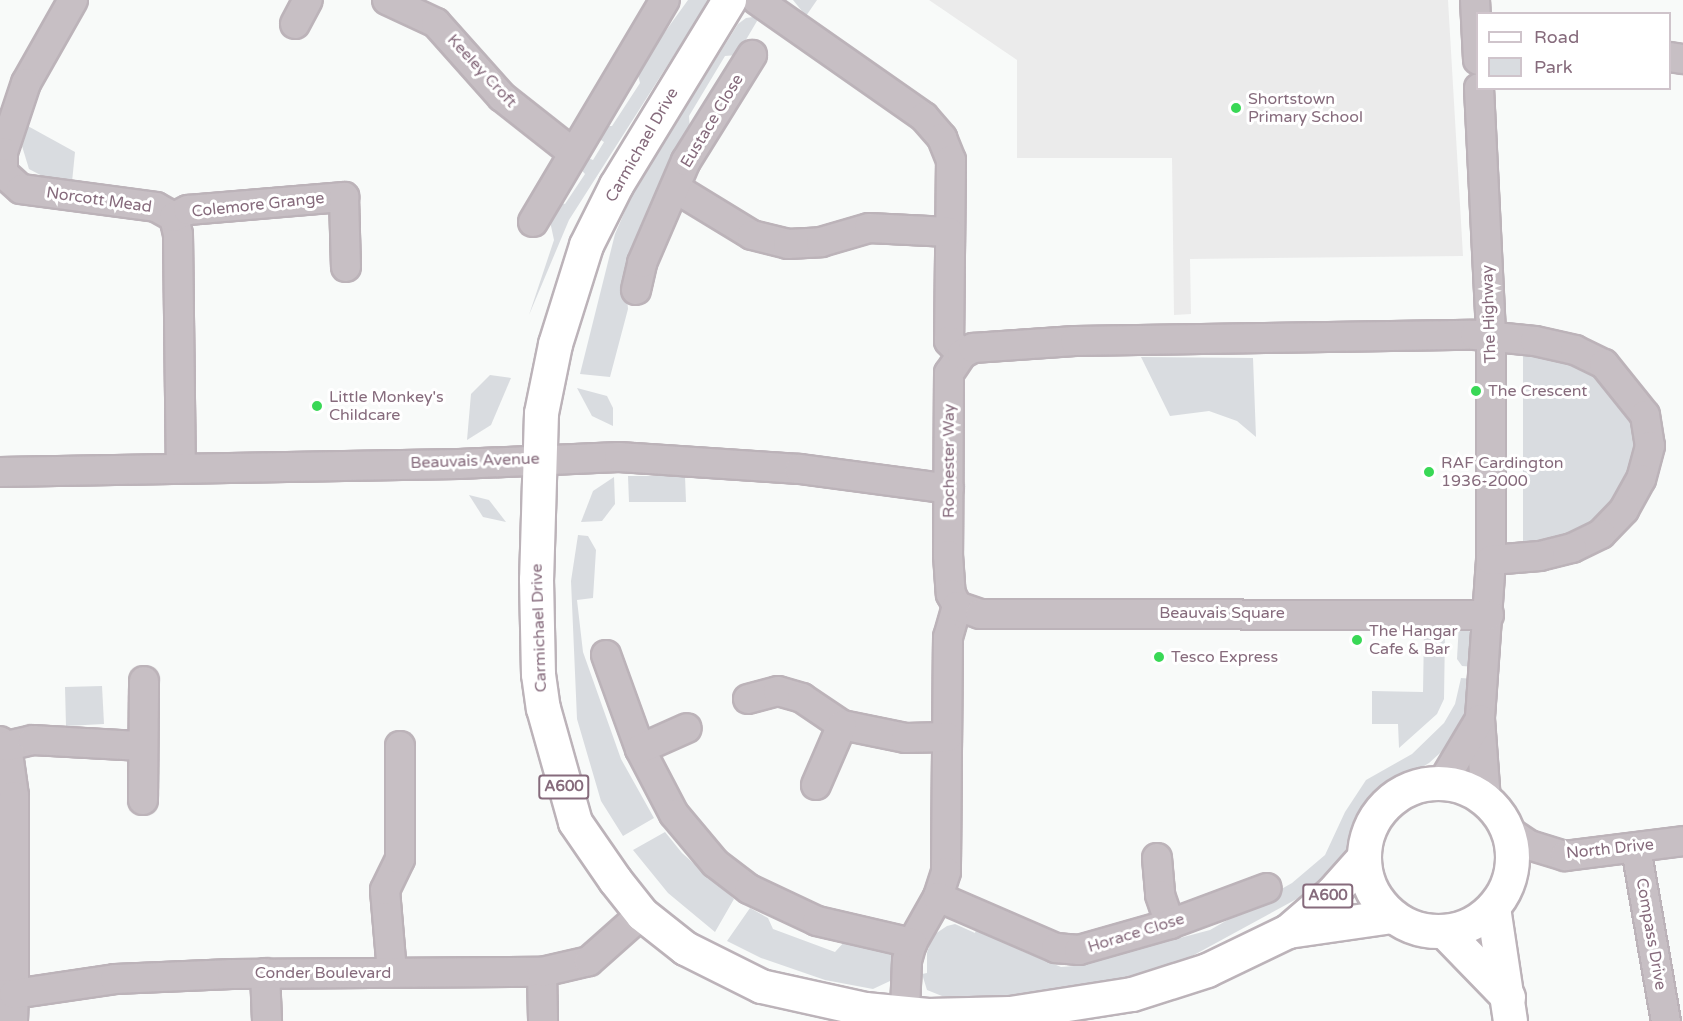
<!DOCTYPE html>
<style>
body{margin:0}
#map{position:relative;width:1683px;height:1021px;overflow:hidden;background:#f8faf9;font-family:"Varela Round",sans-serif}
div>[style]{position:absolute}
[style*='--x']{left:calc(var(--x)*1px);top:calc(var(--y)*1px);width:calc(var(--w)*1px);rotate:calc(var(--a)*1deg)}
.built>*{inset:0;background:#ebebeb}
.green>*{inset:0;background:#d9dce0}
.roads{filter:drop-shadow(2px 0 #bcb3b9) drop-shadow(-2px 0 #bcb3b9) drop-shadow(0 2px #bcb3b9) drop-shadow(0 -2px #bcb3b9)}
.minor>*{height:28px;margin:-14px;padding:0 14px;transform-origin:14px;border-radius:14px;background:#c7bfc4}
.major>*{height:33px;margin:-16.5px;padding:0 16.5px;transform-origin:16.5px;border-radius:16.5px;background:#fff}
.major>.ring{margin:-16.5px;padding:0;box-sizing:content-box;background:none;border:33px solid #fff;border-radius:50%}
.dots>*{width:16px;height:16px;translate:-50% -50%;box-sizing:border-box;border:3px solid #fff;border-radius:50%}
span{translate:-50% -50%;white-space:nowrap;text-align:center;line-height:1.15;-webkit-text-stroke:6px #fff;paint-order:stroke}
.shield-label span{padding:2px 4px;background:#fff;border:2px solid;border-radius:4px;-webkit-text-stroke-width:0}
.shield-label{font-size:15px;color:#866b7c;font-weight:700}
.street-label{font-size:16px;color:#866b7c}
.poi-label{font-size:16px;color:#866b7c}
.left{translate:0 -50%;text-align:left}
.legend{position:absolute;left:1476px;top:12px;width:195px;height:78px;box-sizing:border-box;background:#fff;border:2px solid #cfc4cb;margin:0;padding:8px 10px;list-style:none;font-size:18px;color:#866b7c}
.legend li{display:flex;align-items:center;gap:12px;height:30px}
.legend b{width:30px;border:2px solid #cfc4cb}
</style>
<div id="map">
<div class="built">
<i style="clip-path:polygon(929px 0,1448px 0,1463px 256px,1190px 259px,1191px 314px,1174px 315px,1172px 158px,1017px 158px,1017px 60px)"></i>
</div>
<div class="green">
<i style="clip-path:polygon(688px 0,709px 0,569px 220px,529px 315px,554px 240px,548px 212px,553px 200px,565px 204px,585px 174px,577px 165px,581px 155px,593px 160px,604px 142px,593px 135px,598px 126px,612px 126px,640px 83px,634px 59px,647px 39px,662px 36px)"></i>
<i style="clip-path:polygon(793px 0,817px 0,806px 16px)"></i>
<i style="clip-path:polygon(760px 16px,737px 55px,725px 56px,689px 116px,690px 130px,626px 286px,628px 309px,610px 377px,580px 374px,615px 234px,635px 188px,738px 24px,746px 18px)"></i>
<i style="clip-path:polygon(26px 125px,75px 152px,72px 182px,48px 179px,29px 169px,22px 146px)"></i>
<i style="clip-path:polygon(1523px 346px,1581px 364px,1617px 391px,1632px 413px,1640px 443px,1633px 474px,1608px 514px,1575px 537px,1523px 544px)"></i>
<i style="clip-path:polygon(1141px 357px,1253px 358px,1256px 437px,1237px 421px,1209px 411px,1170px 416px)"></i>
<i style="clip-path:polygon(490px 375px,511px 378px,491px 425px,467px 440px,471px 394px)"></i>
<i style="clip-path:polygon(577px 388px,607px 396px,613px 408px,613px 426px,592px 416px)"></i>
<i style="clip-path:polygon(628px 476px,685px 476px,686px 502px,629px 502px)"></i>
<i style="clip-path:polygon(614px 477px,615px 504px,602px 521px,581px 522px,593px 491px)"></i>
<i style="clip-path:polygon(469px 495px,489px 500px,506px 522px,483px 517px)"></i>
<i style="clip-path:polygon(578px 535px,588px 536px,596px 550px,593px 598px,577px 600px,583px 652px,621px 759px,654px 818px,623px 836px,601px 801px,577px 719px,571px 581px)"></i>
<i style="clip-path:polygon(1459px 623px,1474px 635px,1475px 667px,1462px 666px,1457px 659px)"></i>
<i style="clip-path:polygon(1424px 632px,1445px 632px,1444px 699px,1437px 714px,1399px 748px,1398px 724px,1372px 724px,1372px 691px,1423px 692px)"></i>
<i style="clip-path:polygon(1461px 678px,1474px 679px,1468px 712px,1449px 745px,1429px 763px,1379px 793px,1358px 819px,1346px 853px,1304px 895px,1148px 980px,1000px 1000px,942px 996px,927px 990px,922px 974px,927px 973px,927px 953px,932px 936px,947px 926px,955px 924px,975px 933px,978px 924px,1019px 940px,1022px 951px,1061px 967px,1074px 966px,1210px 930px,1292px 883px,1325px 855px,1345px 812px,1366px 780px,1412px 754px,1444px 723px,1455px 704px)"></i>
<i style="clip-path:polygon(102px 686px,104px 724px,66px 726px,65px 687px)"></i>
<i style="clip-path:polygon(665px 832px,682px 853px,734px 899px,715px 932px,668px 893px,633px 850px)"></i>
<i style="clip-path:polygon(750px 908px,768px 918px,773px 929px,835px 952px,847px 939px,887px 949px,894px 958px,895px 972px,890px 981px,873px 989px,825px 980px,761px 958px,727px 941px)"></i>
</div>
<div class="roads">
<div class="minor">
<i style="--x:73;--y:0;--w:95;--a:119.5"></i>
<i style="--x:26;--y:83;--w:73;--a:108.4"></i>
<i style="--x:3;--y:152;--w:21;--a:90"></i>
<i style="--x:3;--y:173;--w:24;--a:42"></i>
<i style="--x:21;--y:189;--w:136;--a:7.6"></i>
<i style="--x:156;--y:207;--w:21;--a:29"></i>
<i style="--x:174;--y:217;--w:17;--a:77"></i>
<i style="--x:178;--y:234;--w:234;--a:89.3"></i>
<i style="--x:387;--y:0;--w:54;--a:25.1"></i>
<i style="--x:436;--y:23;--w:99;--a:48.3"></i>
<i style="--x:502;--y:97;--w:89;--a:38.2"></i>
<i style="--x:757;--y:0;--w:204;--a:35"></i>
<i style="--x:924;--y:117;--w:28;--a:49"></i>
<i style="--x:942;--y:138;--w:24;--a:68"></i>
<i style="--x:951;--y:160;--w:181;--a:90.6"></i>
<i style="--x:949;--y:341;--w:18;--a:45"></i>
<i style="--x:962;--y:354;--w:23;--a:124"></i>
<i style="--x:949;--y:373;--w:182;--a:90.3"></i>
<i style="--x:948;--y:555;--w:39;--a:86"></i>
<i style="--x:951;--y:594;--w:13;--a:63"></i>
<i style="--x:957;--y:606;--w:32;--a:106"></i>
<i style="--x:948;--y:637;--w:235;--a:90.5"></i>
<i style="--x:946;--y:872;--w:26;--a:108"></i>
<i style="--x:938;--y:897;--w:53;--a:119.5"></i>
<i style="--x:912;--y:943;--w:18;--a:106"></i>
<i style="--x:907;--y:960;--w:53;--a:92.2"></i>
<i style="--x:1475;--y:0;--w:60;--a:87.1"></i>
<i style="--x:295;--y:24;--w:27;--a:-62"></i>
<i style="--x:1670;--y:57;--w:13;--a:9"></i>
<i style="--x:1479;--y:88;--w:249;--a:87.2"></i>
<i style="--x:1491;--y:337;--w:223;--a:90"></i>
<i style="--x:1491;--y:560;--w:159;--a:94"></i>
<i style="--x:1480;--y:719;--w:81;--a:85.8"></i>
<i style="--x:675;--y:188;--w:90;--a:31.4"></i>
<i style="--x:752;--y:235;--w:37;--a:14"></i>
<i style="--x:788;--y:244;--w:33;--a:-3"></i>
<i style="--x:821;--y:242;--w:50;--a:-16.3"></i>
<i style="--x:869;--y:228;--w:80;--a:2.9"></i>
<i style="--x:174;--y:217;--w:16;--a:-27"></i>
<i style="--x:188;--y:210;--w:157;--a:-4.8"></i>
<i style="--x:344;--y:197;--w:70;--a:88.4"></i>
<i style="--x:533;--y:222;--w:258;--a:-59.3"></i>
<i style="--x:636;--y:290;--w:28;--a:-77"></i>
<i style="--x:642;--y:263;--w:111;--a:-66.7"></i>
<i style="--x:686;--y:161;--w:125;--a:-58.1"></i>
<i style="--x:962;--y:354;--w:13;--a:-29"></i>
<i style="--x:973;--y:348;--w:102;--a:-3.9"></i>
<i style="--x:1075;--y:341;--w:400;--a:-0.9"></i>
<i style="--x:1475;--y:335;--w:60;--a:5.7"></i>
<i style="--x:1535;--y:341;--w:41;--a:12.7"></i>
<i style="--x:1575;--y:350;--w:32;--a:26"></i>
<i style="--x:1604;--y:364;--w:65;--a:51.2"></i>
<i style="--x:1645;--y:415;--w:31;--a:81"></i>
<i style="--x:1650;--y:446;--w:34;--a:105"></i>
<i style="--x:1641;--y:479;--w:35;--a:119"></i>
<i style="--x:1624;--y:510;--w:33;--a:134"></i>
<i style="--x:1601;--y:534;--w:32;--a:154"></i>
<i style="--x:1572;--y:548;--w:33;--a:166"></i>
<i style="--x:1540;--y:556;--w:49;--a:175.3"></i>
<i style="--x:0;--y:472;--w:459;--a:-1"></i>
<i style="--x:459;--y:464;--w:160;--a:-2.5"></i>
<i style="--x:619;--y:457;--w:181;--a:3.8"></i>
<i style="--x:800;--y:469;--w:150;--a:7.6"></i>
<i style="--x:957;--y:606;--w:24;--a:19"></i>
<i style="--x:980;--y:614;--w:509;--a:0.11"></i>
<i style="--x:606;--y:655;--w:100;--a:70.1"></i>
<i style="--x:640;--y:749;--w:73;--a:62.4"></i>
<i style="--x:674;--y:814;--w:64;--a:50.1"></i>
<i style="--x:715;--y:863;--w:43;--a:37.4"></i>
<i style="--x:749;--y:889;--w:75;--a:25.2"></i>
<i style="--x:817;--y:921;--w:98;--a:13"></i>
<i style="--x:748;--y:699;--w:31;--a:-15"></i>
<i style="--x:778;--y:691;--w:25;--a:16"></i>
<i style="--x:802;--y:698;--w:48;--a:34"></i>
<i style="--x:842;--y:725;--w:65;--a:11.5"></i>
<i style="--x:906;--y:738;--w:41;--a:-1.4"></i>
<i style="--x:0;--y:741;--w:9;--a:36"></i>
<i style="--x:7;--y:746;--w:50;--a:82"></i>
<i style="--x:14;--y:796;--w:198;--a:90"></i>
<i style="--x:14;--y:994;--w:14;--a:176"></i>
<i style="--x:7;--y:746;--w:27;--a:-13"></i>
<i style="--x:33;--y:740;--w:109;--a:3.2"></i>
<i style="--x:640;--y:749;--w:51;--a:-24.1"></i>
<i style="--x:1442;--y:783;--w:74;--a:-59.3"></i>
<i style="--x:816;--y:785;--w:65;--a:-66.6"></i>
<i style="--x:143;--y:800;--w:119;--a:-89.5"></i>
<i style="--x:1507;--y:830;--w:27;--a:34"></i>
<i style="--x:1529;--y:845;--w:38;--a:17"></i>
<i style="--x:1565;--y:856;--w:119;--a:-7.2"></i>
<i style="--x:1636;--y:848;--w:176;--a:80.2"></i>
<i style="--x:1157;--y:858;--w:37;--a:85"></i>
<i style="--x:1160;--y:895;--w:31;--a:71"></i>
<i style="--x:938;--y:897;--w:129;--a:23.4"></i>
<i style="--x:1056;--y:948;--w:23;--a:5"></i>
<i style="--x:1079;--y:950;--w:95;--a:-15.9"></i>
<i style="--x:1170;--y:924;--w:103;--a:-20.4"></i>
<i style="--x:392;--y:972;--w:82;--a:-94.9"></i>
<i style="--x:385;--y:890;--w:34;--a:-64"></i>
<i style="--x:400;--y:859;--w:113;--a:-90"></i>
<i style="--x:542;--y:972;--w:49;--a:88.8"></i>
<i style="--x:265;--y:973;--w:48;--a:87.6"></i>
<i style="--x:13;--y:1021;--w:27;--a:-88"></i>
<i style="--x:14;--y:994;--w:102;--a:-8.4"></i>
<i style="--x:115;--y:979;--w:117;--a:-2.4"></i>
<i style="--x:232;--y:974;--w:310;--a:-0.4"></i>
<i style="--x:542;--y:972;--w:48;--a:-13.2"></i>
<i style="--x:589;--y:961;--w:71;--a:-41.6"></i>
</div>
<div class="major">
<i style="--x:729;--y:0;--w:217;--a:121.4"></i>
<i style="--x:616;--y:185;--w:67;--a:116.6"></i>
<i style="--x:586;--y:245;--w:104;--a:107.4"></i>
<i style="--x:555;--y:344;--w:70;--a:101.5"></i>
<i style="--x:541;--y:413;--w:166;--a:91.7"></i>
<i style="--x:536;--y:579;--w:95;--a:88.8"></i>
<i style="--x:538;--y:674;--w:34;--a:82"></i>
<i style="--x:543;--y:708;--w:118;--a:74.3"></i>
<i style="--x:575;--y:822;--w:70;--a:55.4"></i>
<i style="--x:615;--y:880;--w:43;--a:51.5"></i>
<i style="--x:642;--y:914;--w:55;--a:38.3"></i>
<i style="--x:685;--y:948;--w:85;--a:26.6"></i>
<i style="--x:761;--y:986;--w:107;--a:12.5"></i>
<i style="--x:865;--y:1009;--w:63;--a:5.4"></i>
<i style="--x:928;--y:1015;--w:82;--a:-1.4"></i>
<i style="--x:1010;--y:1013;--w:123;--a:-8.9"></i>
<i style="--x:1132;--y:994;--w:79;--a:-17.7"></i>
<i style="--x:1207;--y:970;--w:90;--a:-25.7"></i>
<i style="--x:1288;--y:931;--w:58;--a:-40.8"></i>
<i style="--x:1332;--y:893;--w:48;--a:-48.4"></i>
<i class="ring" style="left:1364px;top:783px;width:115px;height:115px"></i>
<i style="--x:1493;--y:907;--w:115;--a:81.5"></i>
<i style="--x:1288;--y:931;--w:105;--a:-8.2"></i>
<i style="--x:1444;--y:931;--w:92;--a:45.9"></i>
</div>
</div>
<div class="dots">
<i style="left:1236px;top:108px;background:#39d856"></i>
<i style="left:1476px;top:391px;background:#39d856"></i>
<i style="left:317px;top:406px;background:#39d856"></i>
<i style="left:1429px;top:472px;background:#39d856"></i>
<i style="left:1357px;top:640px;background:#39d856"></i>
<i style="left:1159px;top:657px;background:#39d856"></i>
</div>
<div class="shield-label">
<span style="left:564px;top:787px">A600</span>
<span style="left:1328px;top:896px">A600</span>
</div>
<div class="street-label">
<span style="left:482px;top:71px;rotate:47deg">Keeley Croft</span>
<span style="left:712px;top:121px;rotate:-59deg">Eustace Close</span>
<span style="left:642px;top:145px;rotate:-60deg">Carmichael Drive</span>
<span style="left:99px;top:200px;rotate:8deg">Norcott Mead</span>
<span style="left:258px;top:205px;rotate:-6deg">Colemore Grange</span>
<span style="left:1489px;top:314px;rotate:-92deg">The Highway</span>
<span style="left:475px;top:461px;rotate:-2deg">Beauvais Avenue</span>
<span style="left:949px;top:461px;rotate:-90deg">Rochester Way</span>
<span style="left:1222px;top:613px">Beauvais Square</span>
<span style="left:539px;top:628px;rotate:-92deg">Carmichael Drive</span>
<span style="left:1610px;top:849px;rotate:-6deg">North Drive</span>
<span style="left:1136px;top:933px;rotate:-17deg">Horace Close</span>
<span style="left:1651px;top:934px;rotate:80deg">Compass Drive</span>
<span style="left:323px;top:973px">Conder Boulevard</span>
</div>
<div class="poi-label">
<span class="left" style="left:1248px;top:108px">Shortstown<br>Primary School</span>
<span class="left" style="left:1488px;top:391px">The Crescent</span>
<span class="left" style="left:329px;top:406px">Little Monkey's<br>Childcare</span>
<span class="left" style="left:1441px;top:472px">RAF Cardington<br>1936-2000</span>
<span class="left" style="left:1369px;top:640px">The Hangar<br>Cafe &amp; Bar</span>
<span class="left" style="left:1171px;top:657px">Tesco Express</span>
</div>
<ul class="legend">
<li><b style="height:8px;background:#fff"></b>Road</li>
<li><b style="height:16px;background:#d9dce0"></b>Park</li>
</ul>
</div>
